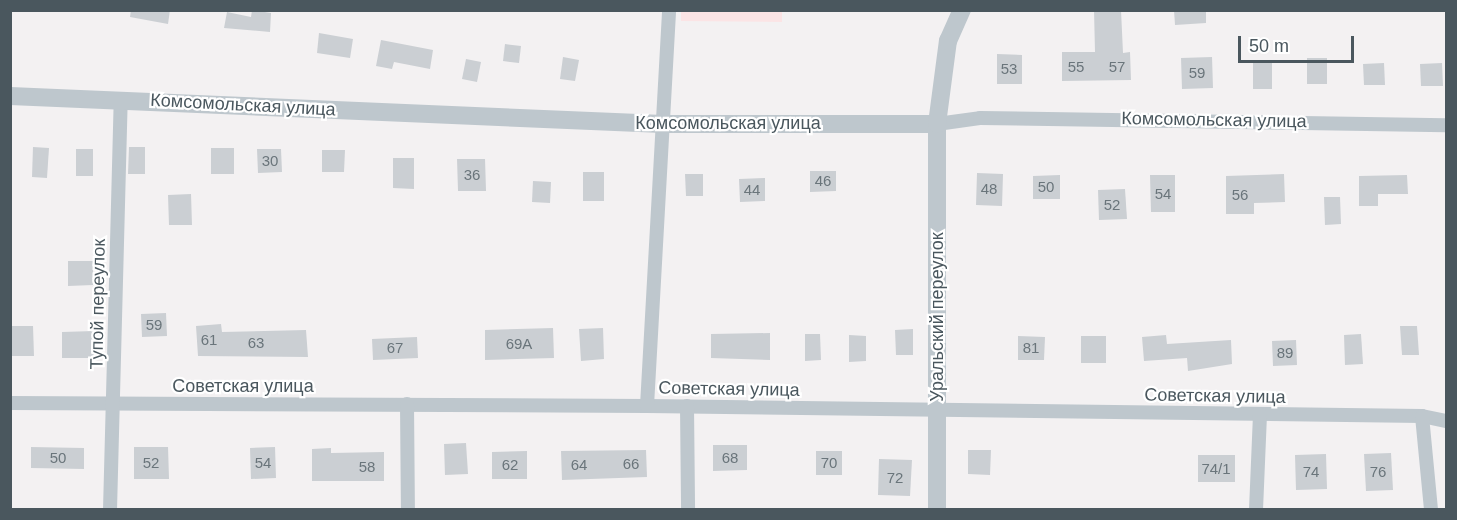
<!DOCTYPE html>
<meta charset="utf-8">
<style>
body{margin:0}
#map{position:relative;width:1457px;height:520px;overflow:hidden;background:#f3f1f2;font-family:Helvetica,sans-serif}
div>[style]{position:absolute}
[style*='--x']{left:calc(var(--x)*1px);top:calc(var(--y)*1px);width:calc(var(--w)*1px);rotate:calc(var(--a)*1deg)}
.medical>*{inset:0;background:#fbe4e5}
.building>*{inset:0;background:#cbcfd3}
.minor>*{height:14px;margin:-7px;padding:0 7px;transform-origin:7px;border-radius:7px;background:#bec7cd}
.tertiary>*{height:18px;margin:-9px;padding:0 9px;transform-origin:9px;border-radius:9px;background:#bec7cd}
span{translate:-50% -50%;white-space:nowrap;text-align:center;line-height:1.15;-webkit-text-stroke:4.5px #fff;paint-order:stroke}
.number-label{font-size:15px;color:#6a757b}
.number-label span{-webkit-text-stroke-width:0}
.street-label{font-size:18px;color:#4a575e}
.frame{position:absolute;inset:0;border:12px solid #4a575e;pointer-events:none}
.scale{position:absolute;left:1238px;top:36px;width:116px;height:27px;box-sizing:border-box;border:3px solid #4a575e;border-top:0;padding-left:8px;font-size:18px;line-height:21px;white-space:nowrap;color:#4a575e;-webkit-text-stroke:4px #fff;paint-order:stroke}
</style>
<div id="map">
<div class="medical">
<i style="clip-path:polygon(681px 11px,782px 11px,782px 22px,681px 21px)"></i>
</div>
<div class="building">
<i style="clip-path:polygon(131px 10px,170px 10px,168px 24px,130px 17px)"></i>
<i style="clip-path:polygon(252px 10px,271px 13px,270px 32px,224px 28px,227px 12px,251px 17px)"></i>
<i style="clip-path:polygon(1094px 10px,1121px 10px,1123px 53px,1130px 52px,1131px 80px,1062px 81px,1062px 52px,1095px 52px)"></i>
<i style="clip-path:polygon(1174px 10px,1206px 10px,1206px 23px,1175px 25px)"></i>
<i style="clip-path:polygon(319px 33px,353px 39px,350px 58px,317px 53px)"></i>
<i style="clip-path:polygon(381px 40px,433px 50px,430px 69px,394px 62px,392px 69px,376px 66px)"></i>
<i style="clip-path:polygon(505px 44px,521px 46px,519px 63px,503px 61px)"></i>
<i style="clip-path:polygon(997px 54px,1022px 55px,1022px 84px,997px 84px)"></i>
<i style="clip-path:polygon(563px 57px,579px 60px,575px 81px,560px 79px)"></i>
<i style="clip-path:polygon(1212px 57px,1213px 88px,1182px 89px,1181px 58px)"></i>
<i style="clip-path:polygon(1307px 58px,1327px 58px,1327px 84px,1307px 84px)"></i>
<i style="clip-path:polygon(466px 59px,481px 62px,477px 82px,462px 79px)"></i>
<i style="clip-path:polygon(1253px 63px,1272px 63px,1272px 89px,1253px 89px)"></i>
<i style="clip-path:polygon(1384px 63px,1385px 85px,1364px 85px,1363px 64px)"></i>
<i style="clip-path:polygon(1442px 63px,1443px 86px,1421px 86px,1420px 64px)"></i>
<i style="clip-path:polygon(33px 147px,49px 148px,47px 178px,32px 177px)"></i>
<i style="clip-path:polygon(129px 147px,145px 147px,145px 174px,128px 174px)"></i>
<i style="clip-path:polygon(211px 148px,234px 148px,234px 174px,211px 174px)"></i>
<i style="clip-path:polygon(76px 149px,93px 149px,93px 176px,76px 176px)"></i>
<i style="clip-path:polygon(257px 149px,281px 149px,282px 172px,258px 173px)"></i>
<i style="clip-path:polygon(322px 150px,345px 150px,344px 172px,322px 172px)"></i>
<i style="clip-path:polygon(393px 158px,414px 158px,414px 189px,393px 188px)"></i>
<i style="clip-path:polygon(457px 159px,485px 159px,486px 191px,458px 191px)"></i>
<i style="clip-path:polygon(810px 171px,836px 171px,836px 191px,810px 192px)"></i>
<i style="clip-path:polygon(583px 172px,604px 172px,604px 201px,583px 201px)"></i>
<i style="clip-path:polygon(977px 173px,1003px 174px,1002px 206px,976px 205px)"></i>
<i style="clip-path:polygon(685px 174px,703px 174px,703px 196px,686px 196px)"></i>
<i style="clip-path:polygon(1284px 174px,1285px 202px,1254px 203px,1254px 214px,1226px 214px,1226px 176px)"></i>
<i style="clip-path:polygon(1060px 175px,1060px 199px,1033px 199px,1033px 176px)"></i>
<i style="clip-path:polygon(1150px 175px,1175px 175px,1175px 212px,1151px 212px)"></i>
<i style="clip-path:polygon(1407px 175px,1408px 194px,1378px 194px,1378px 206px,1359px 206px,1359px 176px)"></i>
<i style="clip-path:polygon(765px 178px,765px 201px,740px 202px,739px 179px)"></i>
<i style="clip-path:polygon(533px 181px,551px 182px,550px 203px,532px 202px)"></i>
<i style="clip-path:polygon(1125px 189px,1127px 219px,1099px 220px,1098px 190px)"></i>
<i style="clip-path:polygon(191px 194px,192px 225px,169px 225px,168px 195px)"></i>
<i style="clip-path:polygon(1324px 197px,1340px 197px,1341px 224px,1325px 225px)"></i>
<i style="clip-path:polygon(68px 261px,93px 261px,93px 285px,68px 286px)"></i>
<i style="clip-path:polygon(166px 313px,167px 336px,142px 337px,141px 314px)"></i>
<i style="clip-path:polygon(221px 324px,222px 332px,306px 330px,308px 357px,198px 356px,196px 326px)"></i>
<i style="clip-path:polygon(12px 326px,33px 326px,34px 356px,12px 356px)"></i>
<i style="clip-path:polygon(1400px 326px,1417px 326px,1419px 355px,1402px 355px)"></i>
<i style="clip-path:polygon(553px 328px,554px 358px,485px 360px,485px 330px)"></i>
<i style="clip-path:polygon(603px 328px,604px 359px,581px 361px,579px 329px)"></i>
<i style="clip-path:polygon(913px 329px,913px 355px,896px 355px,895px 330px)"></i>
<i style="clip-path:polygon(94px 331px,94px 358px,62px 358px,62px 332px)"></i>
<i style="clip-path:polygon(770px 333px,770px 360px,711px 358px,711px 334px)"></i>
<i style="clip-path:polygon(805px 334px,820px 334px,821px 360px,805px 361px)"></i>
<i style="clip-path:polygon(1361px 334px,1363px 364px,1345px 365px,1344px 335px)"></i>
<i style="clip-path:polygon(849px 335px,866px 336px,866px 361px,849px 362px)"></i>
<i style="clip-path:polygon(1166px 335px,1167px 344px,1231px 340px,1232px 364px,1188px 371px,1187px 358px,1144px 361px,1142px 337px)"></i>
<i style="clip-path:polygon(1018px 336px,1045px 337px,1044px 360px,1018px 360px)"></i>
<i style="clip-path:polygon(1081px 336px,1106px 336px,1106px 363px,1081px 363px)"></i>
<i style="clip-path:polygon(417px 337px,418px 358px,373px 360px,372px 339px)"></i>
<i style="clip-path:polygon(1296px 340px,1297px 365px,1273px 366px,1272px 341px)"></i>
<i style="clip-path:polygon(466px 443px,468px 474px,445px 475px,444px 444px)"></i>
<i style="clip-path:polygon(713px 445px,747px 445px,747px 470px,713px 471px)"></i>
<i style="clip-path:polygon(31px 447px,84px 448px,84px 469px,31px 468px)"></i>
<i style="clip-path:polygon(134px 447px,168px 447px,169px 479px,134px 479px)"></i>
<i style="clip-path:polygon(275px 447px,276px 478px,251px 479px,250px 448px)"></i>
<i style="clip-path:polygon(331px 448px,331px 453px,384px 452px,384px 481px,312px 481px,312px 449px)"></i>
<i style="clip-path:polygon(646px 450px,647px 477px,562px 480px,561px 451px)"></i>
<i style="clip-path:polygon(968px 450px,991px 450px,990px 475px,968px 474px)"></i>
<i style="clip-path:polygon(527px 451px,527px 479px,492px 479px,492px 452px)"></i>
<i style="clip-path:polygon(816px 451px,842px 451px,842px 475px,816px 475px)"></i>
<i style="clip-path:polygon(1391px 453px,1393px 490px,1366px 491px,1364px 454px)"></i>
<i style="clip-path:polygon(1326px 454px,1327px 489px,1296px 490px,1295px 455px)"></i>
<i style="clip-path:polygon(1198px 455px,1235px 455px,1235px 482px,1198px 482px)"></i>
<i style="clip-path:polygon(879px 459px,912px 460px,910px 496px,878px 495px)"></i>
</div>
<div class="minor">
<i style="--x:937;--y:124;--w:43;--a:-7.9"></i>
<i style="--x:980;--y:118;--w:466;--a:0.9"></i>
<i style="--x:10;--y:403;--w:637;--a:0.27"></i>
<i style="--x:647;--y:406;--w:775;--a:0.74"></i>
<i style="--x:1422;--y:416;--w:25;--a:12"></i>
<i style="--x:407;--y:404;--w:106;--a:89.5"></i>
<i style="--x:647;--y:406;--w:397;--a:-86.8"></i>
<i style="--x:687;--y:406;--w:104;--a:89.4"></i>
<i style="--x:1422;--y:416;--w:94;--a:84.5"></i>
<i style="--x:110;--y:510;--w:410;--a:-88.5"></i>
<i style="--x:1256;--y:510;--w:95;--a:-87.6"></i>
</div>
<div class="tertiary">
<i style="--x:10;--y:96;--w:653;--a:2.46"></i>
<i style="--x:662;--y:124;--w:275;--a:0"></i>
<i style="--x:937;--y:510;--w:386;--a:-90"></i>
<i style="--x:937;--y:124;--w:84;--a:-82.5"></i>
<i style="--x:948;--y:41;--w:34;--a:-66"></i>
</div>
<div class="number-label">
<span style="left:1076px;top:67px">55</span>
<span style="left:1117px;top:67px">57</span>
<span style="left:1009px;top:69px">53</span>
<span style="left:1197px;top:73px">59</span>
<span style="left:270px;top:161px">30</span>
<span style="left:472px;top:175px">36</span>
<span style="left:823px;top:181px">46</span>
<span style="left:1046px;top:187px">50</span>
<span style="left:989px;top:189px">48</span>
<span style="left:752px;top:190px">44</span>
<span style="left:1163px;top:194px">54</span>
<span style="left:1240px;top:195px">56</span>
<span style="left:1112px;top:205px">52</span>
<span style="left:154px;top:325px">59</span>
<span style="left:209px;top:340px">61</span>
<span style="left:256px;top:343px">63</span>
<span style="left:519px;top:344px">69А</span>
<span style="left:395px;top:348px">67</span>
<span style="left:1031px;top:348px">81</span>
<span style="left:1285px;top:353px">89</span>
<span style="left:58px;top:458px">50</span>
<span style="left:730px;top:458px">68</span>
<span style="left:151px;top:463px">52</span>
<span style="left:263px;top:463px">54</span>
<span style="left:829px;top:463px">70</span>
<span style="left:631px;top:464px">66</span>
<span style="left:510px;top:465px">62</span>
<span style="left:579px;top:465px">64</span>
<span style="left:367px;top:467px">58</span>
<span style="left:1216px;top:469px">74/1</span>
<span style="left:1311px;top:472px">74</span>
<span style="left:1378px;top:472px">76</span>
<span style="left:895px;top:478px">72</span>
</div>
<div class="street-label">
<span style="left:243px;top:105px;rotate:3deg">Комсомольская улица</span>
<span style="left:1214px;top:120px;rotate:1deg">Комсомольская улица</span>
<span style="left:728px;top:123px">Комсомольская улица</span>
<span style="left:98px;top:304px;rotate:-89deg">Тупой переулок</span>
<span style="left:937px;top:317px;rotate:-90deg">Уральский переулок</span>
<span style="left:243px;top:386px">Советская улица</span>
<span style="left:729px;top:389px;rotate:1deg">Советская улица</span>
<span style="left:1215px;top:396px;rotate:1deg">Советская улица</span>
</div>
<div class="frame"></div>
<div class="scale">50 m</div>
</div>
